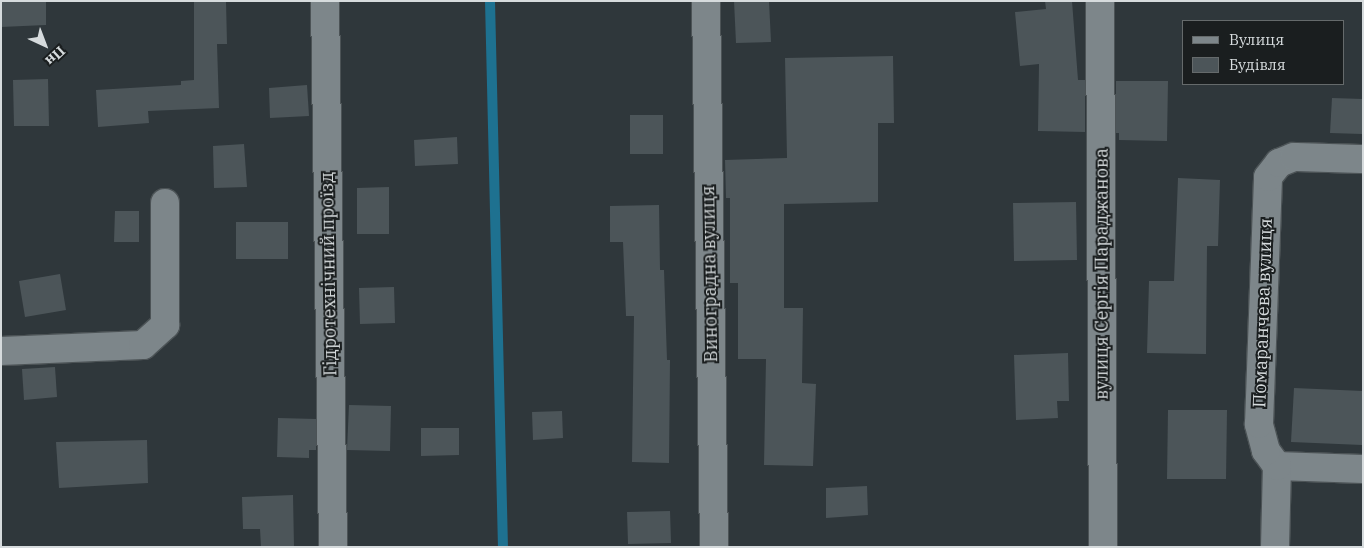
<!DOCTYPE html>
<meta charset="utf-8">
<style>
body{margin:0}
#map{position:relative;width:1364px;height:548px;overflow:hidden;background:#2f373b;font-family:"IBM Plex Serif",serif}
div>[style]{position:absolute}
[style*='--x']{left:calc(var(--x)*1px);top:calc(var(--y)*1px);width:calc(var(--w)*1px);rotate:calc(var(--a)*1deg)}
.stream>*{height:10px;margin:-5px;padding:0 5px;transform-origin:5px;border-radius:5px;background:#1e7190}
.building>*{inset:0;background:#4c5559}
.roads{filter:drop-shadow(1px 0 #4c5356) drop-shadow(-1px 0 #4c5356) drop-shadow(0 1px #4c5356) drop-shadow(0 -1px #4c5356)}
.minor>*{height:28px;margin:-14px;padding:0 14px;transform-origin:14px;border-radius:14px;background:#7d868a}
span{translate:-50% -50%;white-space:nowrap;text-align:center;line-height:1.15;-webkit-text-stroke:4px #1a1e1f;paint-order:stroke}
.street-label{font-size:18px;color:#d6dbdd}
.frame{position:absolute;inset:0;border:2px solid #d6dbdd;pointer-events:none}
.legend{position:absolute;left:1182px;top:20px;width:162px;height:65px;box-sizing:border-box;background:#1a1e1f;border:1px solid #656a6b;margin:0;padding:6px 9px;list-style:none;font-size:15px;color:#d6dbdd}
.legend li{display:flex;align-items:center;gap:10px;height:25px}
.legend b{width:25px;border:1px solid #656a6b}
.north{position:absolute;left:20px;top:20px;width:50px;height:50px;-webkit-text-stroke:4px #1a1e1f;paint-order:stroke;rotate:137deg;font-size:14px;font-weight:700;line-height:20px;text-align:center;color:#d6dbdd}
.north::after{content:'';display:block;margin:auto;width:18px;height:22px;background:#d6dbdd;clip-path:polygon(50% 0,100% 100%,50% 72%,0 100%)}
</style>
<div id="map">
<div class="stream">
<i style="--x:490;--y:1;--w:546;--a:88.64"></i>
</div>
<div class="building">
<i style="clip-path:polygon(1px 1px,46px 1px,46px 25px,1px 27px)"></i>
<i style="clip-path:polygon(194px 1px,226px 1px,227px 44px,217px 44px,219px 108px,148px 111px,149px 123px,98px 127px,96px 90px,181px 85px,181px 81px,194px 80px)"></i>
<i style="clip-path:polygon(734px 1px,769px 1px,771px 42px,736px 43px)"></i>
<i style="clip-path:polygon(1045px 1px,1072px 1px,1078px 80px,1085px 80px,1085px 132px,1038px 131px,1039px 64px,1020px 66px,1015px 12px,1046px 9px)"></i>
<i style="clip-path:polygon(893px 56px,894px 123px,878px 123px,878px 202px,784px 204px,784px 308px,803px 308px,802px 383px,816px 384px,813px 466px,764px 465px,766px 359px,738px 359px,738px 283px,730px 283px,730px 198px,726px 198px,725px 160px,787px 158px,785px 58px)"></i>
<i style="clip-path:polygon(48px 79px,49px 126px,14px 126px,13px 80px)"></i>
<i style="clip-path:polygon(1116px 81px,1168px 81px,1167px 141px,1119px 140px,1119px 133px,1116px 133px)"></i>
<i style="clip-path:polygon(307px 85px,309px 116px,270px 118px,269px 88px)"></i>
<i style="clip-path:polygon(1332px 98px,1363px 99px,1362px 134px,1330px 133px)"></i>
<i style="clip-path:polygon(630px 115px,663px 115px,663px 154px,630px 154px)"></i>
<i style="clip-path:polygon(457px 137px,458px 164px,415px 166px,414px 140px)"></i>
<i style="clip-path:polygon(244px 144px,247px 187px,214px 188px,213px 146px)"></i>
<i style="clip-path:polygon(1178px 178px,1220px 180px,1218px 246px,1207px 246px,1206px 354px,1147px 353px,1149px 281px,1174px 281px)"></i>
<i style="clip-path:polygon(389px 187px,389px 234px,357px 234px,357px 188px)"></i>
<i style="clip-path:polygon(1076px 202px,1077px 260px,1014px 261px,1013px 203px)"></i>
<i style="clip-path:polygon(659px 205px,660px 270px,664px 270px,667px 360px,670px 360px,669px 463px,632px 462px,634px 316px,626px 316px,623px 242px,610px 242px,610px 206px)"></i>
<i style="clip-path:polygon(115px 211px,139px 211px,139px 242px,114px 242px)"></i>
<i style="clip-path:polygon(236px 222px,288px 222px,288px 259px,236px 259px)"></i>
<i style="clip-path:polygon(60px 274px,66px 310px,25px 317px,19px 281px)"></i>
<i style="clip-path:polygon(394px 287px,395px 323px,360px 324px,359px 288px)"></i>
<i style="clip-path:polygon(1068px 353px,1069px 401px,1057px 401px,1058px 418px,1016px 420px,1014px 355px)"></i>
<i style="clip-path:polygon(55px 367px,57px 397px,24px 400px,22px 369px)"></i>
<i style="clip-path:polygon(1294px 388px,1363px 391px,1362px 445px,1291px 442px)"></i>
<i style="clip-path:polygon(349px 405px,391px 406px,390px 451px,347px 450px)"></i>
<i style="clip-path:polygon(1168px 410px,1227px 410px,1226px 479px,1167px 479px)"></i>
<i style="clip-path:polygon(562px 411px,563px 438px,533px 440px,532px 412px)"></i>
<i style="clip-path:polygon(278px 418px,316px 419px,316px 450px,309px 450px,309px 458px,277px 457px)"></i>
<i style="clip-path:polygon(421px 428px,459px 428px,459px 455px,421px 456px)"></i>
<i style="clip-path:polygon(147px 440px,148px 483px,59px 488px,56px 442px)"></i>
<i style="clip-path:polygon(867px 486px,868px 515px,826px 518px,826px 488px)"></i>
<i style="clip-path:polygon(293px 495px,294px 547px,261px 547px,260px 529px,243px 529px,242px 497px)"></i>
<i style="clip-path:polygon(670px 511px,671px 543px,628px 544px,627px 512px)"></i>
</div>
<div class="roads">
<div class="minor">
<i style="--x:325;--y:1;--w:546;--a:89.16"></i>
<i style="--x:706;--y:1;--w:546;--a:89.16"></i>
<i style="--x:1100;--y:1;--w:546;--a:89.69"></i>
<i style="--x:1;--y:351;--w:142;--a:-2.4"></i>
<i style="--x:143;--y:345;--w:30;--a:-42"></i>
<i style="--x:165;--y:325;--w:122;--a:-90"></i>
<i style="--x:1277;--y:466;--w:86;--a:2"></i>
<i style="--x:1275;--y:547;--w:81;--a:-88.6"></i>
<i style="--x:1277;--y:466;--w:19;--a:-126"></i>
<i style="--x:1266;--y:451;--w:28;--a:-105"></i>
<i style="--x:1259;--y:424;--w:247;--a:-87.9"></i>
<i style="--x:1268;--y:177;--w:18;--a:-52"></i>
<i style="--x:1279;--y:163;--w:16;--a:-22"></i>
<i style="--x:1294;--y:157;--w:69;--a:1.7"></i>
</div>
</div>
<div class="street-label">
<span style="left:329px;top:274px;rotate:-91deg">Гідротехнічний проїзд</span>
<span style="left:710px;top:274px;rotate:-91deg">Виноградна вулиця</span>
<span style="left:1102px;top:274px;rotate:-90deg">вулиця Сергія Параджанова</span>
<span style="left:1263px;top:313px;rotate:-88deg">Помаранчева вулиця</span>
</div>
<div class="frame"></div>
<ul class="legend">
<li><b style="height:6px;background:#7d868a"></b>Вулиця</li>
<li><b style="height:14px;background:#4c5559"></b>Будівля</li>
</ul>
<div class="north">Пн</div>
</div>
